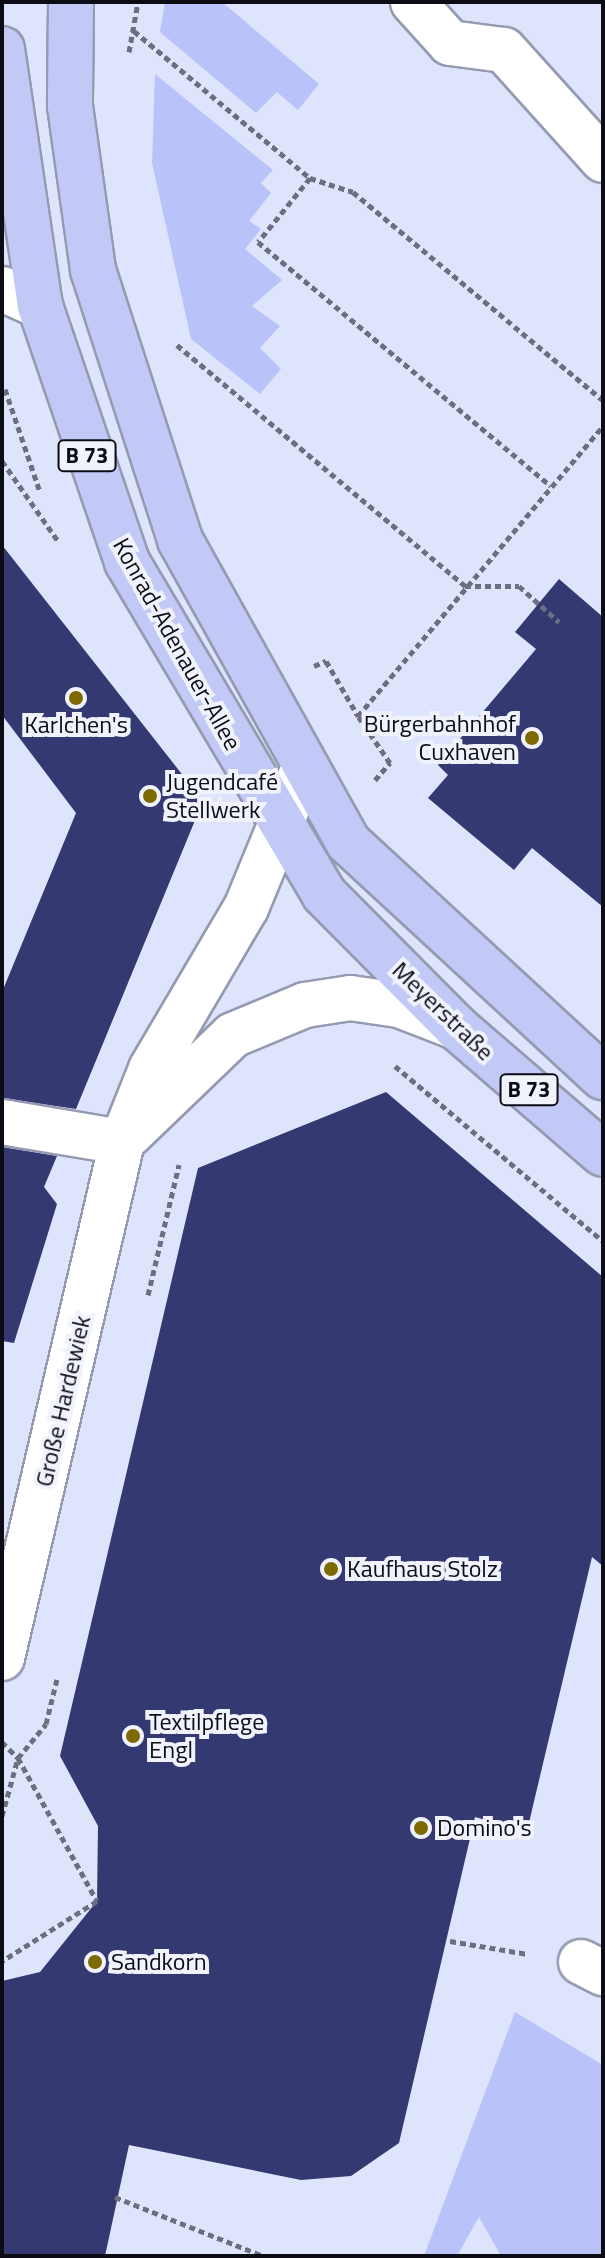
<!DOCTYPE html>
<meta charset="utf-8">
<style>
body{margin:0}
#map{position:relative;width:605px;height:2258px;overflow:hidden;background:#dfe4fd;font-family:"Titillium Web",sans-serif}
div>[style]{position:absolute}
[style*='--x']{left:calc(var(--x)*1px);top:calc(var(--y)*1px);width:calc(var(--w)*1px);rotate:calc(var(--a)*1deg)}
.green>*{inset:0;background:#b9c3fa}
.building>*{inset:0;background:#343971}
.path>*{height:5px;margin-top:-2.5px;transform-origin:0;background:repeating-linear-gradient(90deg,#6c6f7f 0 6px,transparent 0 10px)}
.roads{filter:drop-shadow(2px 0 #959ab1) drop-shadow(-2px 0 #959ab1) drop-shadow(0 2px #959ab1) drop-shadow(0 -2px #959ab1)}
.minor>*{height:44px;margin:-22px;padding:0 22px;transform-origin:22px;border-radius:22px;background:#fff}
.major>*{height:44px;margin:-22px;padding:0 22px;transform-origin:22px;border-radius:22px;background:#c2c9f6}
.dots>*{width:22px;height:22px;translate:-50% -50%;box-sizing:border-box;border:4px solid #f0f2fc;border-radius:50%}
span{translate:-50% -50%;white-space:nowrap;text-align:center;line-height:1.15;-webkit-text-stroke:8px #f0f2fc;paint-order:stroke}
.shield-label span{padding:2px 6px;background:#f0f2fc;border:2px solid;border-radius:6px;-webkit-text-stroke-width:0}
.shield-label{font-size:22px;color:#0b0c14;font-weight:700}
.street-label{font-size:24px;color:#0b0c14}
.poi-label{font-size:24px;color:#0b0c14}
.right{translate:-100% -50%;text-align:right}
.left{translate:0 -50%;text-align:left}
.frame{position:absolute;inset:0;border:4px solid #0b0c14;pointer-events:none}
</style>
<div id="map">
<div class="green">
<i style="clip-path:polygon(165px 2px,222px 2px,319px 84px,298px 110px,277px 92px,256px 113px,160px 32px)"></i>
<i style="clip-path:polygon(155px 74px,273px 170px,261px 183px,271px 193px,249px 221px,261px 229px,245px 249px,282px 280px,252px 306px,280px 326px,260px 348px,281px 369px,260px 394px,191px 339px,152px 163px)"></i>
<i style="clip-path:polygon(515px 2012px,603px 2065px,603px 2256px,501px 2256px,479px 2217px,457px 2256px,424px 2256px)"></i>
</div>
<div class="building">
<i style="clip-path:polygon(2px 545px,203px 801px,76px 1109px,2px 1098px,2px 992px,76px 813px,2px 715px)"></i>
<i style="clip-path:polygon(559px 579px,603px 617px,603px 907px,532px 848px,514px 870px,428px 798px,448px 775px,438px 765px,536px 649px,515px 632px)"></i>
<i style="clip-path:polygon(386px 1092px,603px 1277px,603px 1566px,592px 1557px,527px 1831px,475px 1817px,399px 2143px,351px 2176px,301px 2180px,129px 2145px,105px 2256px,2px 2256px,2px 1981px,40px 1972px,97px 1901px,98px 1826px,60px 1756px,198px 1168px)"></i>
<i style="clip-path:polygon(2px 1147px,57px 1156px,44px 1187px,57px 1204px,14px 1343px,2px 1341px)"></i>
</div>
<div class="path">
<i style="--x:134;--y:31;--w:229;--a:39.9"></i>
<i style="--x:310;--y:178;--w:45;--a:18"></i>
<i style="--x:353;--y:192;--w:325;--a:39.8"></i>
<i style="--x:129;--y:52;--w:51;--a:-79.8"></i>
<i style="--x:310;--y:178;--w:82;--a:129.1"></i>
<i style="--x:258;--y:242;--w:381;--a:39.8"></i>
<i style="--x:177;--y:345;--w:376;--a:39.9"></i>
<i style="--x:465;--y:586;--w:54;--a:0"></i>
<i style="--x:519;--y:586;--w:54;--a:42"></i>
<i style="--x:5;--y:389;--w:106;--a:71.2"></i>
<i style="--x:2;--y:461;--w:98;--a:55"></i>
<i style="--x:314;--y:666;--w:13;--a:-23"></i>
<i style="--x:326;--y:661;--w:64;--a:59.8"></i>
<i style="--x:375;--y:780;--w:23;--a:-49"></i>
<i style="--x:390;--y:763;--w:57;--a:-124.2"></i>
<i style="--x:358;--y:716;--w:380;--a:-49.8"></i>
<i style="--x:395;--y:1066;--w:272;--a:40.1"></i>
<i style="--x:148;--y:1295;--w:134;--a:-76.6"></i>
<i style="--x:2;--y:1742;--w:23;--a:45"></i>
<i style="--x:18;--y:1758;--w:163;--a:61.1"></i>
<i style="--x:97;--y:1901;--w:112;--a:147.7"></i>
<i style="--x:2;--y:1816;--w:60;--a:-74.6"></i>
<i style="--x:18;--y:1758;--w:44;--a:-50.5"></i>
<i style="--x:46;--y:1724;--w:46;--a:-76.3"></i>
<i style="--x:450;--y:1941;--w:79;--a:9.5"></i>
<i style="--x:115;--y:2197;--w:159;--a:21.7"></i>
</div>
<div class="roads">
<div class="minor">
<i style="--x:413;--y:2;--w:55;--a:47.9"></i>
<i style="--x:450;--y:43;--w:54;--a:7.4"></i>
<i style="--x:504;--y:50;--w:148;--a:48"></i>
<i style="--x:2;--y:289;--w:42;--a:24.1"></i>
<i style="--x:2;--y:1122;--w:122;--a:9.5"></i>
<i style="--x:129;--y:1135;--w:144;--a:-43.9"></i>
<i style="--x:233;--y:1035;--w:78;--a:-22.6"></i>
<i style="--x:305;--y:1005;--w:46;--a:-8.8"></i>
<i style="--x:350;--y:998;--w:49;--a:8.1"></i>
<i style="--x:399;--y:1005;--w:61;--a:21.1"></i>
<i style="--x:2;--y:1658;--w:530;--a:-76.91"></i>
<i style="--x:122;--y:1142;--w:79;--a:-68.3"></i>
<i style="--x:151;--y:1069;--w:187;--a:-59.5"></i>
<i style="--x:246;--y:908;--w:152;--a:-67.6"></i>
<i style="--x:581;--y:1962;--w:25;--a:27"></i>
</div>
<div class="major">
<i style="--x:71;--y:2;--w:104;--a:90.6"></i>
<i style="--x:70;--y:106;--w:166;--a:82"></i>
<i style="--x:93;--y:270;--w:284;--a:72.1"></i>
<i style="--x:180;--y:540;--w:346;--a:60.9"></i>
<i style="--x:348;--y:842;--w:347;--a:42.7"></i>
<i style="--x:2;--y:49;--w:260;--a:81.6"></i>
<i style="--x:40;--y:306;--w:270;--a:71.2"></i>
<i style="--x:127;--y:562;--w:386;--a:59.3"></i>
<i style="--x:324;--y:894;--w:187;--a:45.2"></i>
<i style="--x:456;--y:1027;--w:194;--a:40.8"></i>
</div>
</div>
<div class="dots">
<i style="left:76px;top:698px;background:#7e6a02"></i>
<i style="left:532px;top:738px;background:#7e6a02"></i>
<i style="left:150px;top:796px;background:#7e6a02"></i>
<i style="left:331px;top:1569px;background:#7e6a02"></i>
<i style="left:133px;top:1736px;background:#7e6a02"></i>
<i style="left:421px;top:1828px;background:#7e6a02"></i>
<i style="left:95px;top:1962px;background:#7e6a02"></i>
</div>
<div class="shield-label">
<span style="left:87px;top:456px">B 73</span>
<span style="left:529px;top:1090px">B 73</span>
</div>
<div class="street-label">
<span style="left:177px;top:644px;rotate:61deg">Konrad-Adenauer-Allee</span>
<span style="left:443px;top:1011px;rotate:44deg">Meyerstraße</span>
<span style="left:63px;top:1401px;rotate:-77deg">Große Hardewiek</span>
</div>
<div class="poi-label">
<span class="right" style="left:516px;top:738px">Bürgerbahnhof<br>Cuxhaven</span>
<span style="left:76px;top:725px">Karlchen's</span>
<span class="left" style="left:166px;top:796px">Jugendcafé<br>Stellwerk</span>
<span class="left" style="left:347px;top:1569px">Kaufhaus Stolz</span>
<span class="left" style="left:149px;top:1736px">Textilpflege<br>Engl</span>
<span class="left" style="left:437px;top:1828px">Domino's</span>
<span class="left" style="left:111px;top:1962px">Sandkorn</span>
</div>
<div class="frame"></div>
</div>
